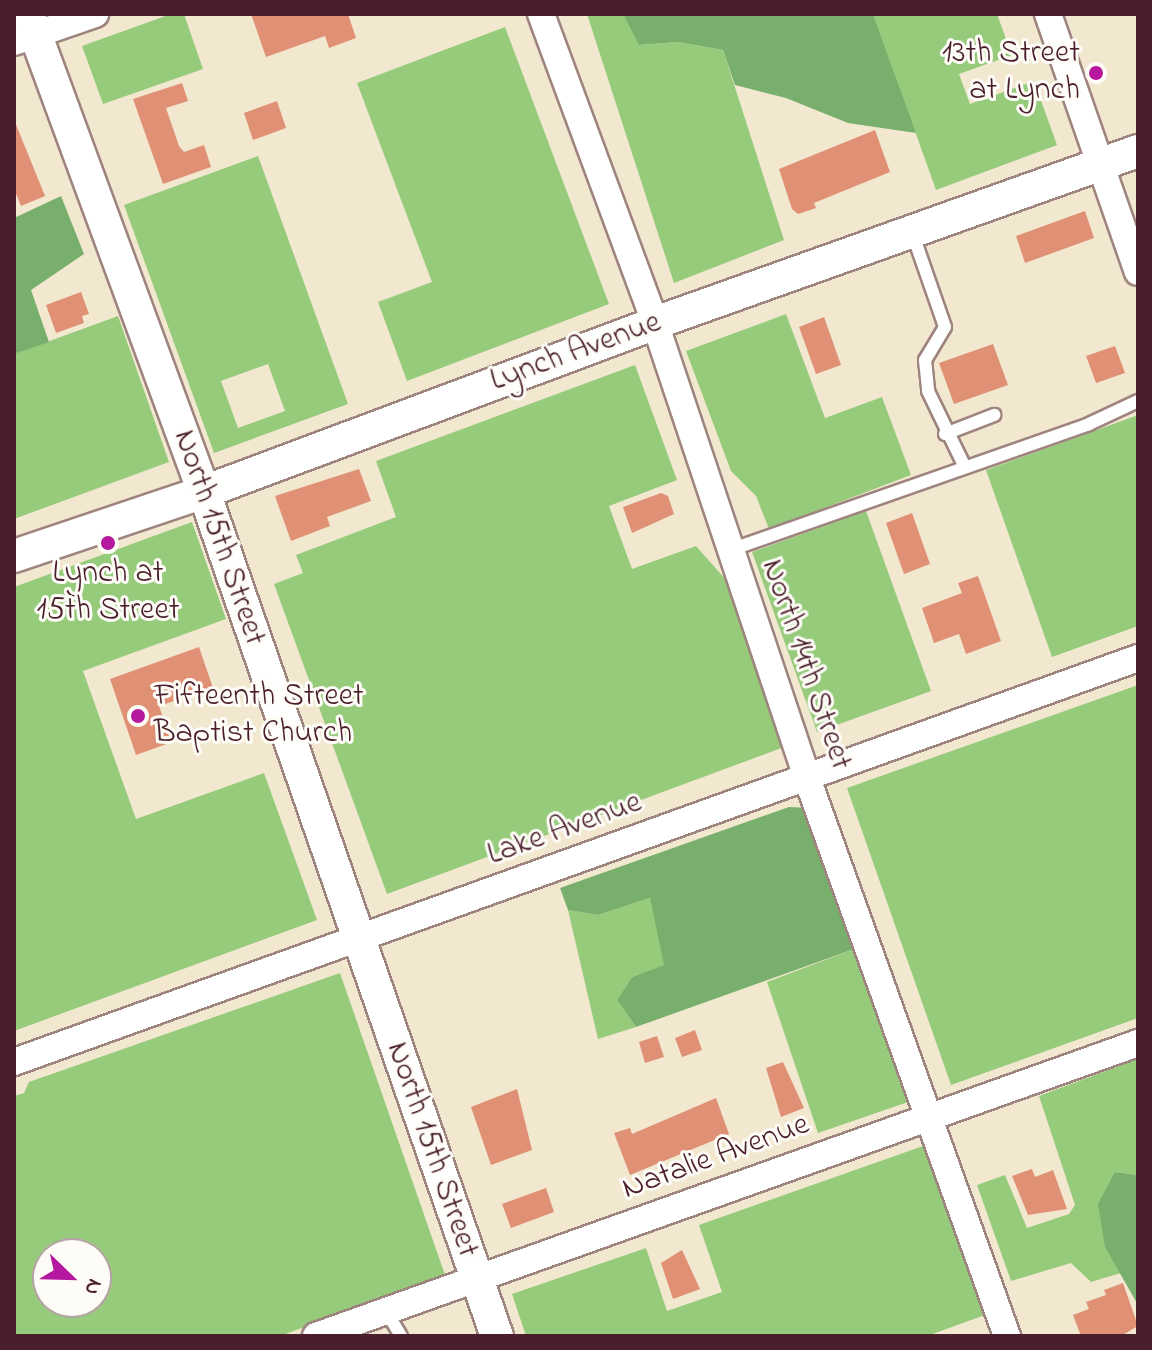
<!DOCTYPE html>
<style>
body{margin:0}
#map{position:relative;width:1152px;height:1350px;overflow:hidden;background:#f2e8d0;font-family:"Indie Flower",sans-serif}
div>[style]{position:absolute}
[style*='--x']{left:calc(var(--x)*1px);top:calc(var(--y)*1px);width:calc(var(--w)*1px);rotate:calc(var(--a)*1deg)}
.green>*{inset:0;background:#97cb7c}
.forest>*{inset:0;background:#79af6c}
.building>*{inset:0;background:#e09175}
.roads{filter:drop-shadow(2px 0 #9e847e) drop-shadow(-2px 0 #9e847e) drop-shadow(0 2px #9e847e) drop-shadow(0 -2px #9e847e)}
.service>*{height:12px;margin:-6px;padding:0 6px;transform-origin:6px;border-radius:6px;background:#fff}
.minor>*{height:26px;margin:-13px;padding:0 13px;transform-origin:13px;border-radius:13px;background:#fff}
.tertiary>*{height:32px;margin:-16px;padding:0 16px;transform-origin:16px;border-radius:16px;background:#fff}
.dots>*{width:22px;height:22px;translate:-50% -50%;box-sizing:border-box;border:4px solid #fdfcf7;border-radius:50%}
span{translate:-50% -50%;white-space:nowrap;text-align:center;line-height:1.15;-webkit-text-stroke:6px #fdfcf7;paint-order:stroke}
.poi-label{font-size:32px;color:#4a1f2b}
.right{translate:-100% -50%;text-align:right}
.left{translate:0 -50%;text-align:left}
.street-label{font-size:32px;color:#4a1f2b}
.frame{position:absolute;inset:0;border:16px solid #4a1f2b;pointer-events:none}
.north{position:absolute;left:32px;top:1238px;width:80px;height:80px;box-sizing:border-box;background:#fdfcf7;border:2px solid #b5a4a5;border-radius:50%;rotate:113deg;font-size:22px;font-weight:700;line-height:32px;text-align:center;color:#4a1f2b}
.north::after{content:'';display:block;margin:auto;width:28px;height:36px;background:#b5179e;clip-path:polygon(50% 0,100% 100%,50% 72%,0 100%)}
</style>
<div id="map">
<div class="green">
<i style="clip-path:polygon(171px 14px,184px 14px,203px 69px,103px 104px,82px 46px)"></i>
<i style="clip-path:polygon(587px 14px,623px 14px,640px 45px,678px 42px,723px 50px,784px 240px,674px 283px)"></i>
<i style="clip-path:polygon(873px 14px,997px 14px,1012px 55px,959px 74px,970px 104px,1034px 81px,1057px 145px,936px 190px)"></i>
<i style="clip-path:polygon(505px 27px,609px 304px,407px 381px,378px 302px,432px 282px,357px 83px)"></i>
<i style="clip-path:polygon(evenodd,258px 156px,348px 404px,214px 453px,124px 205px,258px 156px,268px 364px,285px 411px,238px 428px,221px 381px,268px 364px)"></i>
<i style="clip-path:polygon(786px 314px,825px 418px,882px 397px,911px 475px,769px 529px,756px 496px,731px 471px,686px 351px)"></i>
<i style="clip-path:polygon(118px 316px,169px 462px,14px 519px,14px 354px)"></i>
<i style="clip-path:polygon(635px 365px,677px 480px,609px 506px,632px 569px,696px 546px,727px 581px,787px 746px,387px 894px,274px 584px,303px 573px,296px 555px,396px 517px,376px 461px)"></i>
<i style="clip-path:polygon(1138px 415px,1138px 626px,1052px 657px,986px 470px)"></i>
<i style="clip-path:polygon(866px 511px,931px 691px,817px 732px,752px 552px)"></i>
<i style="clip-path:polygon(192px 522px,226px 619px,83px 671px,136px 819px,264px 773px,317px 920px,14px 1031px,14px 587px)"></i>
<i style="clip-path:polygon(1138px 685px,1138px 1018px,951px 1085px,847px 788px)"></i>
<i style="clip-path:polygon(650px 898px,665px 965px,632px 977px,617px 1000px,636px 1027px,598px 1039px,568px 910px,598px 915px)"></i>
<i style="clip-path:polygon(854px 949px,911px 1101px,818px 1133px,767px 982px)"></i>
<i style="clip-path:polygon(evenodd,340px 973px,445px 1275px,280px 1336px,14px 1336px,14px 1096px,24px 1093px,29px 1082px,340px 973px,48px 1254px,96px 1254px,96px 1302px,48px 1302px,48px 1254px)"></i>
<i style="clip-path:polygon(1138px 1059px,1138px 1175px,1115px 1172px,1105px 1247px,1121px 1273px,1091px 1282px,1071px 1263px,1011px 1281px,977px 1185px,1005px 1175px,1027px 1228px,1069px 1214px,1075px 1205px,1039px 1096px)"></i>
<i style="clip-path:polygon(926px 1145px,985px 1315px,927px 1336px,526px 1336px,512px 1294px,646px 1248px,667px 1311px,722px 1292px,699px 1225px)"></i>
</div>
<div class="forest">
<i style="clip-path:polygon(623px 14px,873px 14px,916px 133px,848px 123px,786px 98px,735px 85px,723px 50px,678px 42px,639px 45px)"></i>
<i style="clip-path:polygon(61px 196px,84px 254px,31px 290px,49px 342px,14px 354px,14px 218px)"></i>
<i style="clip-path:polygon(789px 807px,810px 808px,854px 949px,636px 1027px,617px 1000px,632px 977px,664px 965px,650px 898px,598px 915px,568px 910px,560px 888px)"></i>
<i style="clip-path:polygon(1115px 1172px,1138px 1175px,1138px 1305px,1105px 1247px,1098px 1204px)"></i>
</div>
<div class="building">
<i style="clip-path:polygon(251px 14px,348px 14px,356px 38px,329px 48px,325px 36px,266px 57px)"></i>
<i style="clip-path:polygon(182px 83px,188px 101px,166px 108px,179px 146px,184px 152px,204px 145px,211px 167px,163px 184px,133px 99px)"></i>
<i style="clip-path:polygon(277px 101px,286px 128px,253px 140px,244px 113px)"></i>
<i style="clip-path:polygon(15px 122px,45px 196px,21px 206px,14px 189px)"></i>
<i style="clip-path:polygon(875px 130px,890px 172px,814px 203px,816px 208px,798px 214px,792px 209px,779px 169px)"></i>
<i style="clip-path:polygon(1085px 211px,1094px 238px,1025px 263px,1016px 236px)"></i>
<i style="clip-path:polygon(81px 292px,89px 314px,82px 316px,84px 323px,56px 333px,46px 305px)"></i>
<i style="clip-path:polygon(824px 317px,841px 365px,816px 374px,799px 327px)"></i>
<i style="clip-path:polygon(993px 344px,1008px 385px,954px 404px,939px 363px)"></i>
<i style="clip-path:polygon(1115px 346px,1125px 373px,1096px 383px,1086px 356px)"></i>
<i style="clip-path:polygon(359px 469px,371px 501px,327px 517px,330px 526px,291px 541px,275px 496px)"></i>
<i style="clip-path:polygon(661px 493px,668px 496px,674px 514px,632px 533px,623px 507px)"></i>
<i style="clip-path:polygon(912px 513px,930px 564px,904px 574px,886px 523px)"></i>
<i style="clip-path:polygon(978px 576px,1001px 641px,966px 654px,959px 634px,934px 643px,922px 608px,962px 593px,958px 583px)"></i>
<i style="clip-path:polygon(199px 647px,213px 688px,159px 706px,172px 742px,136px 755px,110px 679px)"></i>
<i style="clip-path:polygon(695px 1030px,702px 1050px,682px 1057px,675px 1038px)"></i>
<i style="clip-path:polygon(657px 1036px,664px 1057px,645px 1063px,639px 1042px)"></i>
<i style="clip-path:polygon(783px 1062px,804px 1108px,781px 1117px,766px 1068px)"></i>
<i style="clip-path:polygon(517px 1089px,532px 1150px,491px 1165px,471px 1107px)"></i>
<i style="clip-path:polygon(716px 1098px,729px 1134px,630px 1175px,614px 1133px,630px 1128px,632px 1134px)"></i>
<i style="clip-path:polygon(1032px 1169px,1035px 1177px,1053px 1170px,1067px 1209px,1028px 1215px,1012px 1176px)"></i>
<i style="clip-path:polygon(546px 1188px,554px 1212px,511px 1228px,502px 1204px)"></i>
<i style="clip-path:polygon(682px 1250px,700px 1289px,673px 1299px,661px 1263px)"></i>
<i style="clip-path:polygon(1123px 1283px,1138px 1326px,1121px 1336px,1081px 1336px,1073px 1315px,1089px 1309px,1086px 1302px,1106px 1295px,1104px 1290px)"></i>
</div>
<div class="roads">
<div class="service">
<i style="--x:913;--y:235;--w:97;--a:70.8"></i>
<i style="--x:945;--y:327;--w:39;--a:121"></i>
<i style="--x:925;--y:360;--w:31;--a:84"></i>
<i style="--x:928;--y:391;--w:82;--a:64.1"></i>
<i style="--x:945;--y:434;--w:53;--a:-21.2"></i>
<i style="--x:730;--y:550;--w:380;--a:-19.3"></i>
<i style="--x:1089;--y:424;--w:54;--a:-25.1"></i>
<i style="--x:386;--y:1311;--w:29;--a:59"></i>
</div>
<div class="minor">
<i style="--x:541;--y:14;--w:329;--a:69.7"></i>
<i style="--x:655;--y:323;--w:480;--a:71.5"></i>
<i style="--x:807;--y:778;--w:593;--a:70.28"></i>
<i style="--x:1048;--y:14;--w:273;--a:70.8"></i>
<i style="--x:14;--y:42;--w:86;--a:-19.1"></i>
<i style="--x:14;--y:1062;--w:1194;--a:-19.77"></i>
<i style="--x:316;--y:1336;--w:873;--a:-19.62"></i>
</div>
<div class="tertiary">
<i style="--x:28;--y:14;--w:509;--a:69.79"></i>
<i style="--x:204;--y:492;--w:893;--a:70.86"></i>
<i style="--x:14;--y:556;--w:200;--a:-18.6"></i>
<i style="--x:204;--y:492;--w:482;--a:-20.5"></i>
<i style="--x:655;--y:323;--w:513;--a:-19.6"></i>
</div>
</div>
<div class="dots">
<i style="left:1096px;top:73px;background:#b5179e"></i>
<i style="left:108px;top:543px;background:#b5179e"></i>
<i style="left:138px;top:716px;background:#b5179e"></i>
</div>
<div class="poi-label">
<span class="right" style="left:1080px;top:73px">13th Street<br>at Lynch</span>
<span style="left:108px;top:593px">Lynch at<br>15th Street</span>
<span class="left" style="left:154px;top:716px">Fifteenth Street<br>Baptist Church</span>
</div>
<div class="street-label">
<span style="left:576px;top:353px;rotate:-20deg">Lynch Avenue</span>
<span style="left:218px;top:538px;rotate:71deg">North 15th Street</span>
<span style="left:805px;top:665px;rotate:71deg">North 14th Street</span>
<span style="left:565px;top:830px;rotate:-20deg">Lake Avenue</span>
<span style="left:431px;top:1150px;rotate:71deg">North 15th Street</span>
<span style="left:716px;top:1158px;rotate:-20deg">Natalie Avenue</span>
</div>
<div class="frame"></div>
<div class="north">N</div>
</div>
